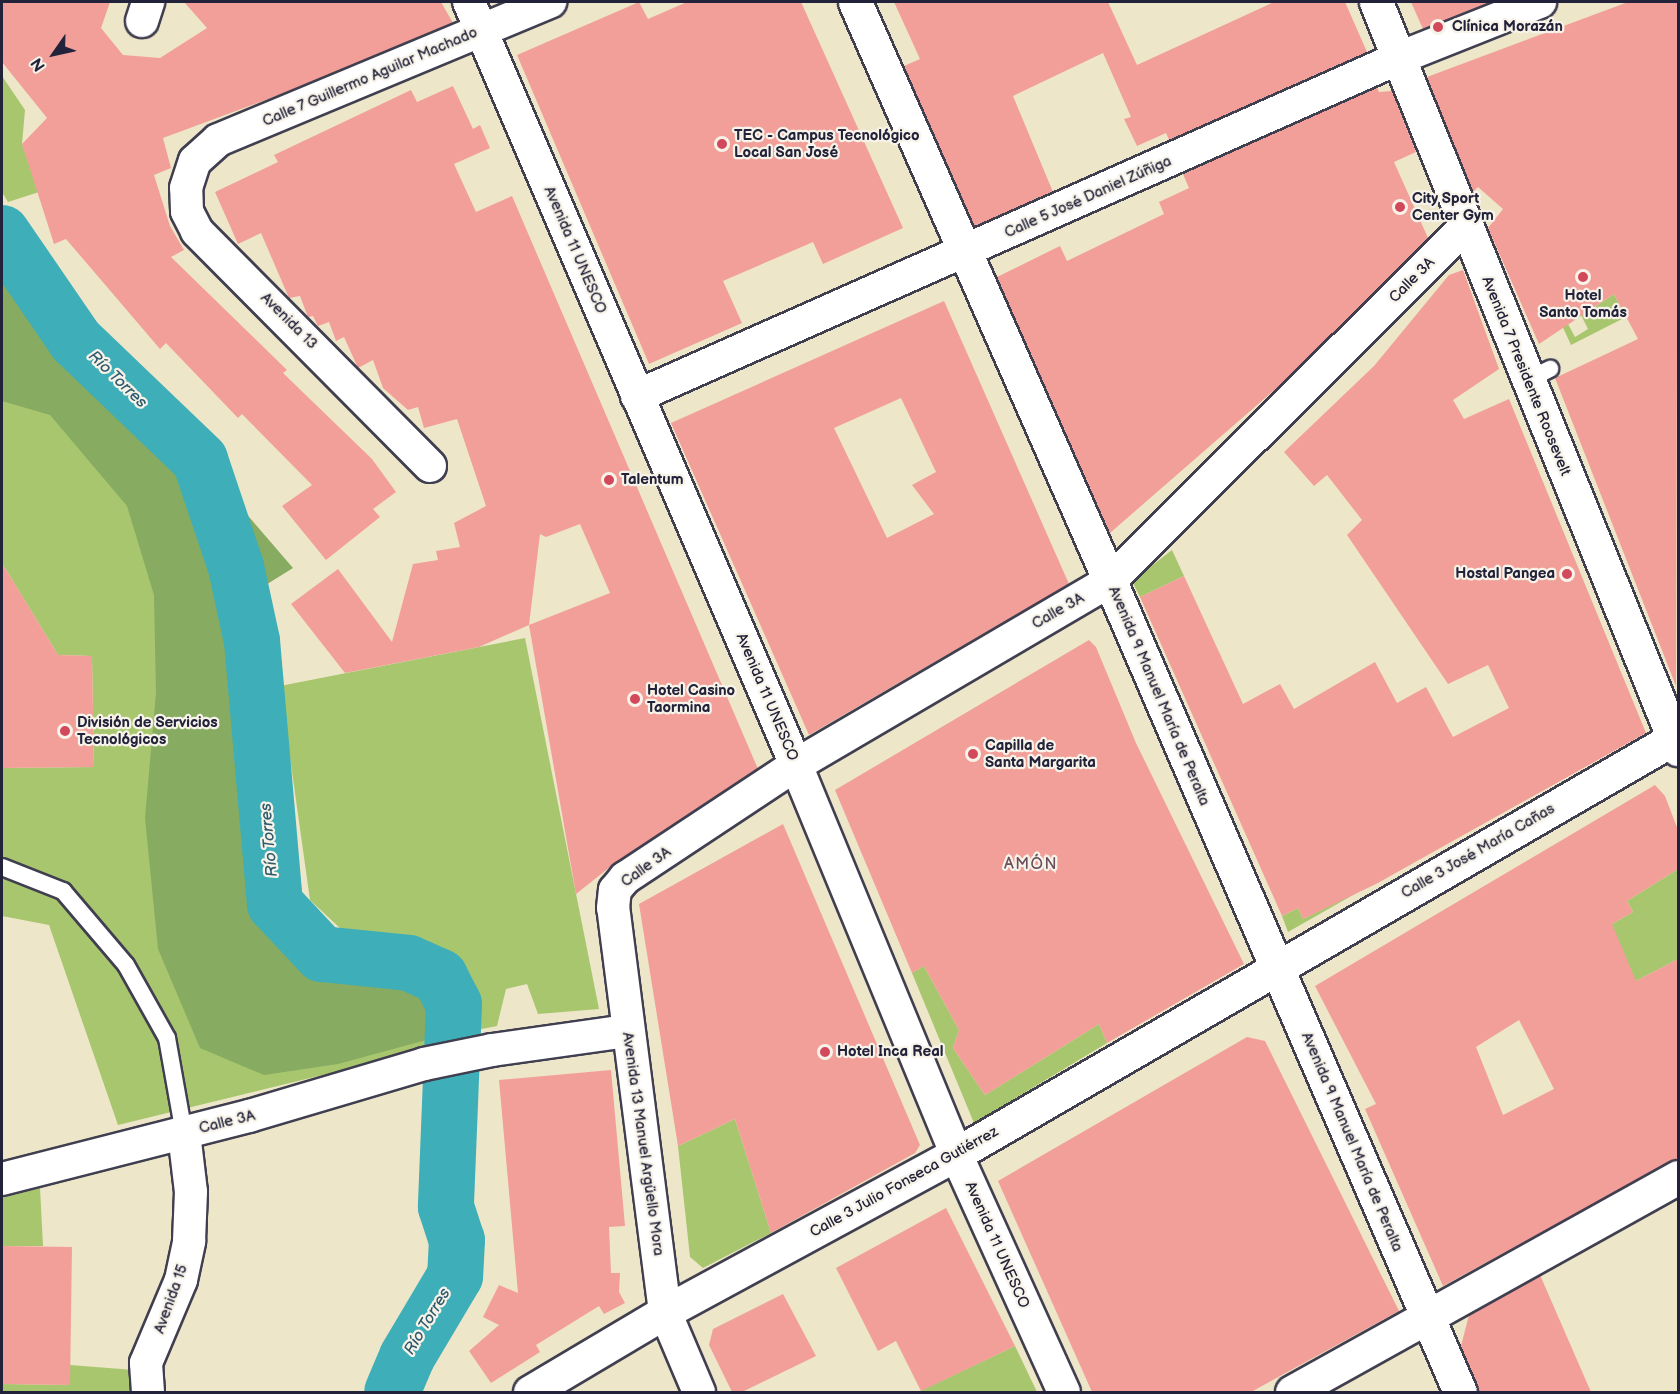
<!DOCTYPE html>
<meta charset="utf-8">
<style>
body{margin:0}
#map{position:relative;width:1680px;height:1394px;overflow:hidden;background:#ede6c9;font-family:"Balsamiq Sans",sans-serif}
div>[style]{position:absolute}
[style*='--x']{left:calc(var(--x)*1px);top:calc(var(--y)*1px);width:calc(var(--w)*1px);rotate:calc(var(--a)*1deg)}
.green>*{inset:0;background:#a8c66e}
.forest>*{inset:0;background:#86ab61}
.river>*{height:56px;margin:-28px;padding:0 28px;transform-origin:28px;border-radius:28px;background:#3eaeb8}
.building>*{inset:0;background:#f29f9a}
.roads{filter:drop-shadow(2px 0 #403f50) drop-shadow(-2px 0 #403f50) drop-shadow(0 2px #403f50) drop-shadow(0 -2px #403f50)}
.lane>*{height:16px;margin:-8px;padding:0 8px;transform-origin:8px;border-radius:8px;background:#fff}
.street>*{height:32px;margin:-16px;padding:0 16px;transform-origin:16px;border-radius:16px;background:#fff}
.secondary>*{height:33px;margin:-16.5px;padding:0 16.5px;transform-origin:16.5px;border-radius:16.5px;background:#fff}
.dots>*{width:16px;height:16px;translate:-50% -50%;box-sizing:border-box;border:3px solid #f7f3e8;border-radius:50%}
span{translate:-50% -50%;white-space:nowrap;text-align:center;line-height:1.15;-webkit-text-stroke:4.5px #f7f3e8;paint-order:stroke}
.poi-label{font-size:15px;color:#22223b;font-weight:700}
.left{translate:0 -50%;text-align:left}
.right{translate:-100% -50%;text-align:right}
.street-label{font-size:15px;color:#22223b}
.water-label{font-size:16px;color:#2d5a6d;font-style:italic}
.neighbourhood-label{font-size:16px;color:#6b4e5c;letter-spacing:1.5px}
.frame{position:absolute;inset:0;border:3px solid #22223b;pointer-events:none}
.north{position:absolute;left:24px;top:24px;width:60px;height:60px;-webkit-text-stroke:4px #f7f3e8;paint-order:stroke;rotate:236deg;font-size:16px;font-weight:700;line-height:24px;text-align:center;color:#22223b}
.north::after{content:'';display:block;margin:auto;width:21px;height:27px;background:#22223b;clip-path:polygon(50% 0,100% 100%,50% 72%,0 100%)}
</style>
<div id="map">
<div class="green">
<i style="clip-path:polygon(2px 76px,25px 110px,22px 144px,39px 192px,8px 202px,2px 192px)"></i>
<i style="clip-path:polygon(evenodd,1576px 294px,1586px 313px,1614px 294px,1626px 317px,1571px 345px,1554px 308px,1576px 294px,1574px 301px,1588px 329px,1575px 337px,1560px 309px,1574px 301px)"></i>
<i style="clip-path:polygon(2px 313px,186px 471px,243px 886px,323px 969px,413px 984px,440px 1005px,441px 1046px,118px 1125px,49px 925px,2px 916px,2px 768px,94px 767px,92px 656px,58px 655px,2px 563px)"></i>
<i style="clip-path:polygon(1172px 550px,1184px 576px,1140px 597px,1132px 581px)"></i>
<i style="clip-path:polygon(525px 638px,599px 1009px,538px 1014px,527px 984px,506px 989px,497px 1026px,471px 1031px,463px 979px,413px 946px,358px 945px,310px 900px,280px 686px)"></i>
<i style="clip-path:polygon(1678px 869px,1678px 959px,1617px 991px,1612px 924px,1633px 912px,1627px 901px)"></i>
<i style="clip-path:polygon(1367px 887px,1288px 932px,1282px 916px,1298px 908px,1303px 919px)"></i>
<i style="clip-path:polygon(924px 966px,959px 1030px,953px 1048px,985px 1095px,1099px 1024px,1107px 1043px,974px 1123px,912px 973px)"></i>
<i style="clip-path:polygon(735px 1119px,771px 1233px,703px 1268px,690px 1257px,678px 1146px)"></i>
<i style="clip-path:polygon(40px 1188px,43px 1246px,2px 1246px,2px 1198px)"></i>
<i style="clip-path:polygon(1015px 1346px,1037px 1392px,918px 1392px)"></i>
<i style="clip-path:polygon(70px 1365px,134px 1370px,136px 1392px,2px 1392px,2px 1384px,70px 1385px)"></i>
</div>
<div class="forest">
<i style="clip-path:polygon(2px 233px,76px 341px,200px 460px,293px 568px,243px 599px,252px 641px,275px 904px,322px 954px,428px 979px,430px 1039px,338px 1064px,264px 1075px,200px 1048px,158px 949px,145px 818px,156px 693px,154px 595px,127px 506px,50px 415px,2px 401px)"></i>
</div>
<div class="river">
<i style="--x:2;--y:233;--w:131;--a:55.6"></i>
<i style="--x:76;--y:341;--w:172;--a:43.8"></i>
<i style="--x:200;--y:460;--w:113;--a:71.4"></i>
<i style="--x:236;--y:567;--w:76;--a:77.8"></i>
<i style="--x:252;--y:641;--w:264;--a:85"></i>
<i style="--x:275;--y:904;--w:69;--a:46.8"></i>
<i style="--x:322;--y:954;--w:87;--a:5.9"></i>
<i style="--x:409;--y:963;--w:34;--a:24"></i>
<i style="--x:440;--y:977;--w:30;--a:63"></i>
<i style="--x:454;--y:1004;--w:203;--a:92.3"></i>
<i style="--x:446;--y:1207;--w:35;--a:72"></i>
<i style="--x:457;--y:1240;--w:36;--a:93"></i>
<i style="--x:455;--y:1276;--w:94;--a:120.7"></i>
<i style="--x:407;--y:1357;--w:38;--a:113"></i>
</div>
<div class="building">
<i style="clip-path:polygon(2px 2px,110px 2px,101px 28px,123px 55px,160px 58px,207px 28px,184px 2px,441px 2px,453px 23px,284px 93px,163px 138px,171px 168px,154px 175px,170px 226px,184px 250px,171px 257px,287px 370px,283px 373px,372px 459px,396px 492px,373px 509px,380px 517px,326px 560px,282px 506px,312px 485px,242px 414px,238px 418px,166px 343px,160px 349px,66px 239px,54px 244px,22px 144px,47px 118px,2px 62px)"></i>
<i style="clip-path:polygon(639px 2px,648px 19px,687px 2px,801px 2px,903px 228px,823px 264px,813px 242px,723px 281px,742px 323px,649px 364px,517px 55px)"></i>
<i style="clip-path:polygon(894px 2px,1108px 2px,1137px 65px,1274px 2px,1345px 2px,1367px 52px,1169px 140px,1166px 133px,1137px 146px,1124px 119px,1131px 117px,1103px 53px,1013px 96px,1053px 192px,974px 227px,904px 66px,920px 59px)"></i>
<i style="clip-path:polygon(1411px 2px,1492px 2px,1423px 29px)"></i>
<i style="clip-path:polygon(1628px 2px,1678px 2px,1676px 686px,1555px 378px,1638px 339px,1614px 294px,1539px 344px,1488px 228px,1503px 209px,1478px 187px,1473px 192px,1427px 77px)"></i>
<i style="clip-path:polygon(evenodd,453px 86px,473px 129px,480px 125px,490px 148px,454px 164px,476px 212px,512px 196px,758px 769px,615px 863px,576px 894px,529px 625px,479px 647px,345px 673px,291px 604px,338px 569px,392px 642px,413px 564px,438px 560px,436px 551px,460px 547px,454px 523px,486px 506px,457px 419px,424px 428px,418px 407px,408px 410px,383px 388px,373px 360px,358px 368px,344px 337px,336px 341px,329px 322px,318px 326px,313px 316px,308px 317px,300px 296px,289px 298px,261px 233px,238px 244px,215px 192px,278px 162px,274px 155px,411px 90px,417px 102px,453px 86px,580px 524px,610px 593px,529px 625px,540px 534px,546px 537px,580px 524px)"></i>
<i style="clip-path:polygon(1377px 87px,1379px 92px,1392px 91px,1416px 152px,1394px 162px,1428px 238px,1288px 378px,1110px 533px,997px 277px,1060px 246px,1067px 261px,1164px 214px,1159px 202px,1189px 188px,1183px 174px)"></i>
<i style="clip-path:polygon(1463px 270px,1499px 369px,1453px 400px,1464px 419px,1509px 399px,1646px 733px,1376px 884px,1303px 919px,1298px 908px,1282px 916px,1140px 597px,1184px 576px,1243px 704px,1280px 684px,1294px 709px,1375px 662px,1397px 703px,1426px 687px,1453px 737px,1509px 708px,1488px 665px,1448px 684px,1347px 535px,1362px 520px,1327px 475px,1314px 486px,1284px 452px,1374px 366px,1449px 275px)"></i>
<i style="clip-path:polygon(evenodd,944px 301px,1069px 584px,809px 735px,671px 423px,944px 301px,901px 398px,936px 472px,912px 485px,934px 514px,887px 538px,834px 428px,901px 398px)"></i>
<i style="clip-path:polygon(2px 563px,58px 655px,92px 656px,94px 767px,2px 768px)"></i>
<i style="clip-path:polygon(1089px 640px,1096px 647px,1136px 743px,1244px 964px,1107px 1043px,1099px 1024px,985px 1095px,953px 1048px,959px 1030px,924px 966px,912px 973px,835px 790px)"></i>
<i style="clip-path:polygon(evenodd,1655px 785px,1665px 796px,1678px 830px,1678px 869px,1627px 901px,1633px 912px,1612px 924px,1636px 981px,1678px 959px,1678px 1158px,1443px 1286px,1365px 1109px,1376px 1104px,1315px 986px,1655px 785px,1519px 1020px,1554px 1089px,1503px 1115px,1476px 1047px,1519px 1020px)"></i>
<i style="clip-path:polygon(783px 824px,920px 1145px,915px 1153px,771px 1233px,735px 1119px,678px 1146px,639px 904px)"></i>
<i style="clip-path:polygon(1247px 1037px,1265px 1041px,1399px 1311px,1251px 1392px,1092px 1392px,998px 1181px)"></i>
<i style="clip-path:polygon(611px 1070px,625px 1226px,609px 1227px,611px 1273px,620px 1273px,619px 1292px,625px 1303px,604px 1314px,599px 1306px,536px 1345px,540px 1352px,491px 1383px,469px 1351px,499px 1325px,483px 1317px,499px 1285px,518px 1293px,499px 1080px)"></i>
<i style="clip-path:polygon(946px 1208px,1015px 1346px,921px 1391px,896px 1341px,878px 1351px,836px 1268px)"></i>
<i style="clip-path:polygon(2px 1246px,72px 1247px,70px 1385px,2px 1384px)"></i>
<i style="clip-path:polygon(1540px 1275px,1591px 1392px,1478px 1392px,1461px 1346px,1469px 1315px)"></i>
<i style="clip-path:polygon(783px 1294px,816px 1356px,742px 1392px,732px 1392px,709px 1345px,713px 1329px)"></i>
</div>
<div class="roads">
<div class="lane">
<i style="--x:1528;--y:380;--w:25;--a:-27"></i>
<i style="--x:2;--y:867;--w:66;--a:21.5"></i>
<i style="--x:63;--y:891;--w:97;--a:49.6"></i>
<i style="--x:126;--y:965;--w:84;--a:60.7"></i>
<i style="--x:167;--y:1038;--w:97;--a:79.9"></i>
</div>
<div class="street">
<i style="--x:469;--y:2;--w:830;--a:66.8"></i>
<i style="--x:796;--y:765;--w:421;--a:67.6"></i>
<i style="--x:956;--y:1154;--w:261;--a:65.6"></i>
<i style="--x:142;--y:21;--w:20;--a:-72"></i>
<i style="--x:637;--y:396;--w:834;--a:-23.92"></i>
<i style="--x:1399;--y:58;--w:152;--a:-21.7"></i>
<i style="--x:430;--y:466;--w:331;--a:-134.8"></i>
<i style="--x:197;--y:231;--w:22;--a:-117"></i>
<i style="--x:187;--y:211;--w:23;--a:-92"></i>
<i style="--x:186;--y:188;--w:28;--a:-72"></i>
<i style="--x:195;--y:161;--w:31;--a:-42"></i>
<i style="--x:218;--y:140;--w:360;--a:-22.6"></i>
<i style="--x:2;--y:1179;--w:255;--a:-14.3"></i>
<i style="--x:249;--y:1116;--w:183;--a:-16.5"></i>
<i style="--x:424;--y:1064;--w:69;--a:-11.6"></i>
<i style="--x:492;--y:1050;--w:137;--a:-8"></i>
<i style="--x:148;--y:1392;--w:29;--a:-94"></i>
<i style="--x:146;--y:1363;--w:90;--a:-67.1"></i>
<i style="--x:181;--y:1280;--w:40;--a:-78"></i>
<i style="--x:189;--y:1241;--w:49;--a:-87.7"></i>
<i style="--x:191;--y:1192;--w:59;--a:-96.8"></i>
<i style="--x:699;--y:1392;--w:87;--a:-113"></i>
<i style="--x:665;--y:1312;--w:407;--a:-97.3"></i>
<i style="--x:613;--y:908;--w:18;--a:-84"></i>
<i style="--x:615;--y:890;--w:16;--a:-50"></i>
<i style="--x:625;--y:878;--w:205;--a:-33.5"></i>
<i style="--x:796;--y:765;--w:364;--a:-30.4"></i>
<i style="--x:1110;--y:581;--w:501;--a:-44.92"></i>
</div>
<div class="secondary">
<i style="--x:855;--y:2;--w:633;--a:66.23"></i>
<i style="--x:1110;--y:581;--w:883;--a:66.66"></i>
<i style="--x:1376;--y:2;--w:806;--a:67.99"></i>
<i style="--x:530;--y:1392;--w:157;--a:-30.7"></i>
<i style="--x:665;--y:1312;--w:331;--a:-28.5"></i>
<i style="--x:956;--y:1154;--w:834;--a:-30.07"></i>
<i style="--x:1292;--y:1392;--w:442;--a:-29.1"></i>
</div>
</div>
<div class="dots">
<i style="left:1438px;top:27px;background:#d1495b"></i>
<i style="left:722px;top:144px;background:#d1495b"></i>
<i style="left:1400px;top:207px;background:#d1495b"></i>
<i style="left:1583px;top:277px;background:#d1495b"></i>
<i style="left:609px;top:480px;background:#d1495b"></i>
<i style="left:1567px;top:574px;background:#d1495b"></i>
<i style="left:635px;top:699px;background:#d1495b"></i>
<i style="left:65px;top:731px;background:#d1495b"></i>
<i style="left:973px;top:754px;background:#d1495b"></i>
<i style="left:825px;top:1052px;background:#d1495b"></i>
</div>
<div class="poi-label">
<span class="left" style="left:1452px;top:27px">Clínica Morazán</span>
<span class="left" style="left:734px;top:144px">TEC - Campus Tecnológico<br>Local San José</span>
<span class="left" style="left:1412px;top:207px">City Sport<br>Center Gym</span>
<span style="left:1583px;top:304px">Hotel<br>Santo Tomás</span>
<span class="left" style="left:621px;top:480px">Talentum</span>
<span class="right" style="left:1555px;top:574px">Hostal Pangea</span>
<span class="left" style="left:647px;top:699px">Hotel Casino<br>Taormina</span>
<span class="left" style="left:77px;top:731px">División de Servicios<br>Tecnológicos</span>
<span class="left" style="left:985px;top:754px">Capilla de<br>Santa Margarita</span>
<span class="left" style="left:837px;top:1052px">Hotel Inca Real</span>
</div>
<div class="street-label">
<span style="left:370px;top:77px;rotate:-23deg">Calle 7 Guillermo Aguilar Machado</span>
<span style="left:1088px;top:197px;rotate:-24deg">Calle 5 José Daniel Zúñiga</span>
<span style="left:575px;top:250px;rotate:67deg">Avenida 11 UNESCO</span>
<span style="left:1412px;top:280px;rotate:-45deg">Calle 3A</span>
<span style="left:289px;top:321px;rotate:45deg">Avenida 13</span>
<span style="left:1526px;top:376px;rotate:68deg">Avenida 7 Presidente Roosevelt</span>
<span style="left:1058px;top:611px;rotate:-30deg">Calle 3A</span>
<span style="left:1159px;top:696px;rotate:67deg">Avenida 9 Manuel María de Peralta</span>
<span style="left:767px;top:697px;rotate:67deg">Avenida 11 UNESCO</span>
<span style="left:1478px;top:851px;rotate:-30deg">Calle 3 José María Cañas</span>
<span style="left:646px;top:867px;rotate:-36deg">Calle 3A</span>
<span style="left:227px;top:1122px;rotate:-14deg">Calle 3A</span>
<span style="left:1352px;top:1142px;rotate:67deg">Avenida 9 Manuel María de Peralta</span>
<span style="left:643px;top:1144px;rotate:82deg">Avenida 13 Manuel Argüello Mora</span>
<span style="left:904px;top:1182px;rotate:-29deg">Calle 3 Julio Fonseca Gutiérrez</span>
<span style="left:997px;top:1245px;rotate:66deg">Avenida 11 UNESCO</span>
<span style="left:171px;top:1299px;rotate:-70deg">Avenida 15</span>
</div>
<div class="water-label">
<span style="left:117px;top:380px;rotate:44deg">Río Torres</span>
<span style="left:270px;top:840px;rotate:-95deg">Río Torres</span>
<span style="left:428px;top:1322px;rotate:-59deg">Río Torres</span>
</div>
<div class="neighbourhood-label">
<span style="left:1031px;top:865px">AMÓN</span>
</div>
<div class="frame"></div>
<div class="north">N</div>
</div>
